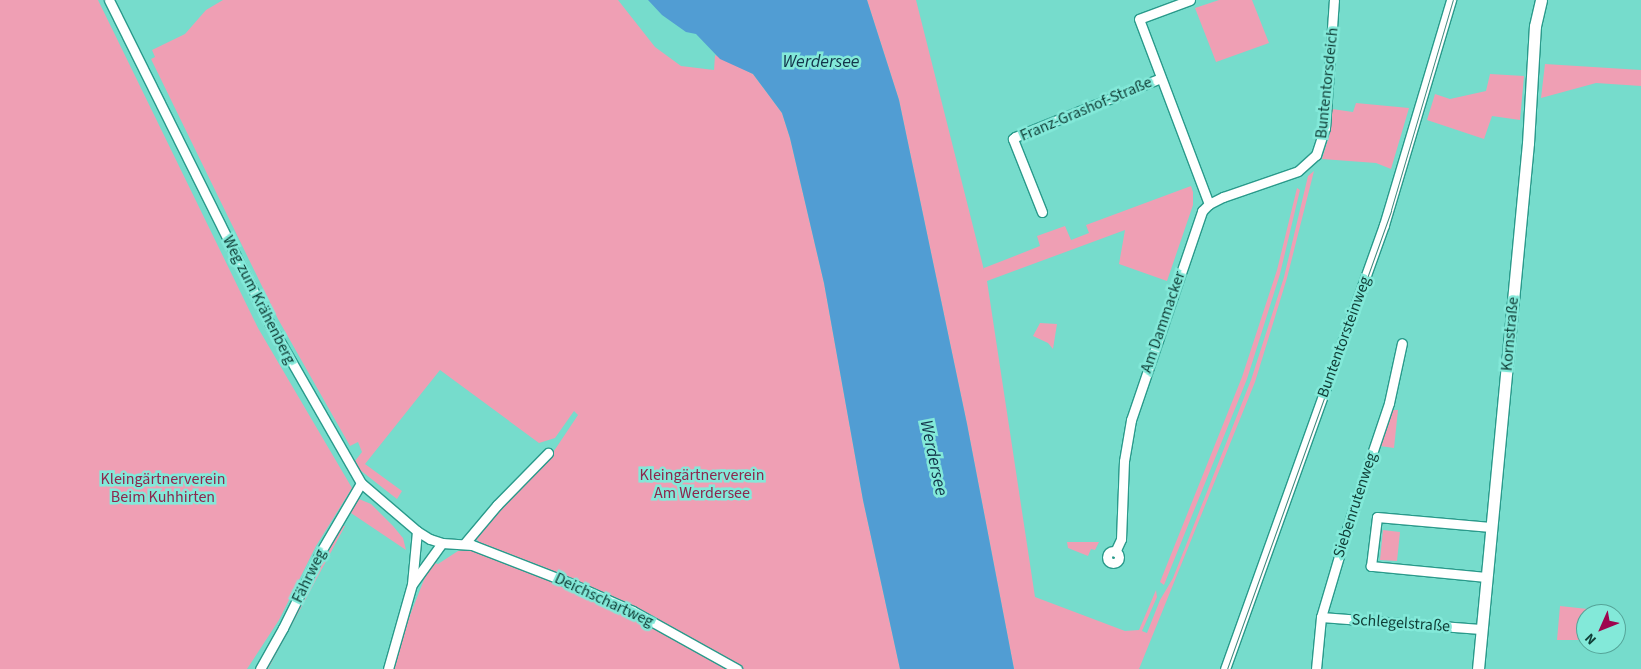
<!DOCTYPE html>
<meta charset="utf-8">
<style>
body{margin:0}
#map{position:relative;width:1641px;height:669px;overflow:hidden;background:#76dccc;font-family:"Source Sans 3",sans-serif}
div>[style]{position:absolute}
[style*='--x']{left:calc(var(--x)*1px);top:calc(var(--y)*1px);width:calc(var(--w)*1px);rotate:calc(var(--a)*1deg)}
.green>*{inset:0;background:#ef9fb4}
.water>*{inset:0;background:#519dd3}
.roads{filter:drop-shadow(1px 0 #2a9a8b) drop-shadow(-1px 0 #2a9a8b) drop-shadow(0 1px #2a9a8b) drop-shadow(0 -1px #2a9a8b)}
.minor>*{height:9px;margin:-4.5px;padding:0 4.5px;transform-origin:4.5px;border-radius:4.5px;background:#fff}
.minor>.ring{margin:-4.5px;padding:0;box-sizing:content-box;background:none;border:9px solid #fff;border-radius:50%}
.tertiary>*{height:11px;margin:-5.5px;padding:0 5.5px;transform-origin:5.5px;border-radius:5.5px;background:#fff}
.tram>*{height:1px;margin:-0.5px;padding:0 0.5px;transform-origin:0.5px;border-radius:0.5px;background:#40887d}
span{translate:-50% -50%;white-space:nowrap;text-align:center;line-height:1.15;-webkit-text-stroke:5px #83e9d9;paint-order:stroke}
.street-label{font-size:16px;color:#0f3d36}
.park-label{font-size:16px;color:#8d274d}
.water-label{font-size:18px;color:#123349;font-style:italic}
.north{position:absolute;left:1576px;top:604px;width:50px;height:50px;box-sizing:border-box;background:#83e9d9;border:1px solid #55a498;border-radius:50%;rotate:226deg;font-size:14px;font-weight:700;line-height:20px;text-align:center;color:#0f3d36}
.north::after{content:'';display:block;margin:auto;width:18px;height:22px;background:#9e054e;clip-path:polygon(50% 0,100% 100%,50% 72%,0 100%)}
</style>
<div id="map">
<div class="green">
<i style="clip-path:polygon(0 0,98px 0,258px 328px,352px 488px,316px 546px,279px 620px,247px 669px,0 669px)"></i>
<i style="clip-path:polygon(223px 0,618px 0,655px 47px,681px 66px,714px 70px,715px 55px,753px 74px,782px 113px,790px 138px,824px 283px,863px 500px,900px 669px,743px 669px,634px 608px,572px 578px,479px 542px,475px 537px,505px 500px,544px 464px,556px 448px,578px 415px,574px 411px,555px 438px,539px 443px,440px 370px,365px 464px,402px 491px,397px 499px,360px 470px,355px 461px,362px 452px,358px 442px,350px 446px,278px 319px,151px 59px,155px 57px,152px 50px,185px 34px,206px 10px)"></i>
<i style="clip-path:polygon(867px 0,916px 0,984px 270px,984px 268px,1040px 246px,1037px 236px,1065px 226px,1071px 240px,1089px 233px,1086px 225px,1191px 186px,1193px 192px,1193px 205px,1167px 281px,1119px 264px,1125px 230px,987px 281px,1035px 597px,1125px 631px,1139px 630px,1156px 590px,1157px 597px,1142px 631px,1147px 633px,1160px 600px,1173px 578px,1251px 380px,1284px 277px,1308px 176px,1314px 171px,1287px 278px,1255px 382px,1139px 669px,1014px 669px,967px 424px,899px 100px)"></i>
<i style="clip-path:polygon(1219px 0,1252px 0,1269px 43px,1216px 62px,1195px 8px)"></i>
<i style="clip-path:polygon(1545px 64px,1641px 70px,1641px 86px,1596px 83px,1541px 98px)"></i>
<i style="clip-path:polygon(1490px 74px,1524px 76px,1520px 120px,1492px 116px,1484px 139px,1427px 120px,1435px 94px,1450px 99px,1486px 91px)"></i>
<i style="clip-path:polygon(1356px 103px,1409px 108px,1391px 169px,1376px 163px,1322px 159px,1329px 136px,1332px 109px,1353px 112px)"></i>
<i style="clip-path:polygon(1297px 188px,1300px 190px,1280px 274px,1247px 379px,1164px 585px,1160px 582px,1242px 377px,1277px 270px)"></i>
<i style="clip-path:polygon(1040px 323px,1057px 324px,1053px 349px,1048px 343px,1033px 336px)"></i>
<i style="clip-path:polygon(1393px 410px,1398px 410px,1394px 448px,1380px 446px)"></i>
<i style="clip-path:polygon(359px 499px,371px 504px,393px 526px,403px 538px,406px 550px,348px 511px)"></i>
<i style="clip-path:polygon(340px 524px,345px 526px,268px 669px,263px 669px)"></i>
<i style="clip-path:polygon(1383px 530px,1400px 532px,1397px 561px,1380px 560px)"></i>
<i style="clip-path:polygon(1067px 542px,1099px 542px,1095px 550px,1091px 549px,1088px 556px,1068px 548px)"></i>
<i style="clip-path:polygon(471px 549px,631px 614px,730px 669px,394px 669px,398px 646px,427px 572px,434px 563px,438px 564px,458px 551px)"></i>
<i style="clip-path:polygon(1560px 606px,1606px 611px,1605px 614px,1586px 614px,1586px 640px,1557px 640px)"></i>
</div>
<div class="water">
<i style="clip-path:polygon(648px 0,867px 0,899px 100px,967px 424px,1014px 669px,900px 669px,863px 500px,824px 283px,790px 138px,782px 113px,753px 74px,720px 59px,696px 34px,686px 32px,662px 15px)"></i>
</div>
<div class="roads">
<div class="minor">
<i style="--x:109;--y:0;--w:362;--a:63.6"></i>
<i style="--x:270;--y:324;--w:183;--a:60.2"></i>
<i style="--x:361;--y:483;--w:74;--a:40.6"></i>
<i style="--x:417;--y:531;--w:15;--a:32"></i>
<i style="--x:430;--y:539;--w:13;--a:18"></i>
<i style="--x:442;--y:543;--w:30;--a:4"></i>
<i style="--x:472;--y:545;--w:105;--a:21.2"></i>
<i style="--x:570;--y:583;--w:69;--a:24"></i>
<i style="--x:633;--y:611;--w:119;--a:29.1"></i>
<i style="--x:1190;--y:0;--w:54;--a:159.6"></i>
<i style="--x:1139;--y:19;--w:198;--a:69.3"></i>
<i style="--x:1042;--y:212;--w:79;--a:-111.7"></i>
<i style="--x:1013;--y:139;--w:3;--a:-45"></i>
<i style="--x:1015;--y:137;--w:157;--a:-22"></i>
<i style="--x:465;--y:543;--w:50;--a:-49.9"></i>
<i style="--x:497;--y:505;--w:73;--a:-45.6"></i>
<i class="ring" style="left:1107px;top:551px;width:3px;height:3px"></i>
<i style="--x:1115;--y:552;--w:14;--a:-65"></i>
<i style="--x:1121;--y:539;--w:78;--a:-87.8"></i>
<i style="--x:1124;--y:461;--w:42;--a:-80.3"></i>
<i style="--x:1131;--y:420;--w:221;--a:-71.2"></i>
<i style="--x:1202;--y:211;--w:10;--a:-45"></i>
<i style="--x:1209;--y:204;--w:16;--a:-27"></i>
<i style="--x:1223;--y:197;--w:79;--a:-19.1"></i>
<i style="--x:1298;--y:171;--w:24;--a:-42"></i>
<i style="--x:1316;--y:155;--w:28;--a:-72"></i>
<i style="--x:1325;--y:128;--w:128;--a:-86"></i>
<i style="--x:1486;--y:577;--w:116;--a:-174.5"></i>
<i style="--x:1371;--y:566;--w:49;--a:-83"></i>
<i style="--x:1377;--y:517;--w:114;--a:5"></i>
<i style="--x:413;--y:583;--w:49;--a:-54.1"></i>
<i style="--x:1321;--y:617;--w:160;--a:4.3"></i>
<i style="--x:260;--y:669;--w:47;--a:-60.7"></i>
<i style="--x:283;--y:628;--w:84;--a:-63.7"></i>
<i style="--x:320;--y:553;--w:81;--a:-59.6"></i>
<i style="--x:388;--y:669;--w:88;--a:-74.2"></i>
<i style="--x:412;--y:584;--w:53;--a:-84.6"></i>
<i style="--x:1225;--y:669;--w:472;--a:-70.3"></i>
<i style="--x:1384;--y:225;--w:235;--a:-73.4"></i>
<i style="--x:1316;--y:669;--w:52;--a:-84.5"></i>
<i style="--x:1321;--y:617;--w:102;--a:-73.5"></i>
<i style="--x:1350;--y:519;--w:122;--a:-71.4"></i>
<i style="--x:1389;--y:403;--w:61;--a:-77.8"></i>
</div>
<div class="tertiary">
<i style="--x:1478;--y:669;--w:528;--a:-84.57"></i>
<i style="--x:1528;--y:143;--w:117;--a:-86.6"></i>
<i style="--x:1535;--y:26;--w:27;--a:-77"></i>
</div>
</div>
<div class="tram">
<i style="--x:1227;--y:669;--w:487;--a:-70.3"></i>
<i style="--x:1391;--y:210;--w:219;--a:-73.6"></i>
</div>
<div class="street-label">
<span style="left:1327px;top:83px;rotate:-84deg">Buntentorsdeich</span>
<span style="left:1086px;top:109px;rotate:-23deg">Franz-Grashof-Straße</span>
<span style="left:259px;top:300px;rotate:63deg">Weg zum Krähenberg</span>
<span style="left:1163px;top:322px;rotate:-71deg">Am Dammacker</span>
<span style="left:1510px;top:334px;rotate:-85deg">Kornstraße</span>
<span style="left:1344px;top:337px;rotate:-70deg">Buntentorsteinweg</span>
<span style="left:1355px;top:505px;rotate:-72deg">Siebenrutenweg</span>
<span style="left:309px;top:576px;rotate:-64deg">Fährweg</span>
<span style="left:604px;top:600px;rotate:25deg">Deichschartweg</span>
<span style="left:1401px;top:623px;rotate:4deg">Schlegelstraße</span>
</div>
<div class="park-label">
<span style="left:702px;top:484px">Kleingärtnerverein<br>Am Werdersee</span>
<span style="left:163px;top:488px">Kleingärtnerverein<br>Beim Kuhhirten</span>
</div>
<div class="water-label">
<span style="left:821px;top:62px">Werdersee</span>
<span style="left:933px;top:458px;rotate:78deg">Werdersee</span>
</div>
<div class="north">N</div>
</div>
